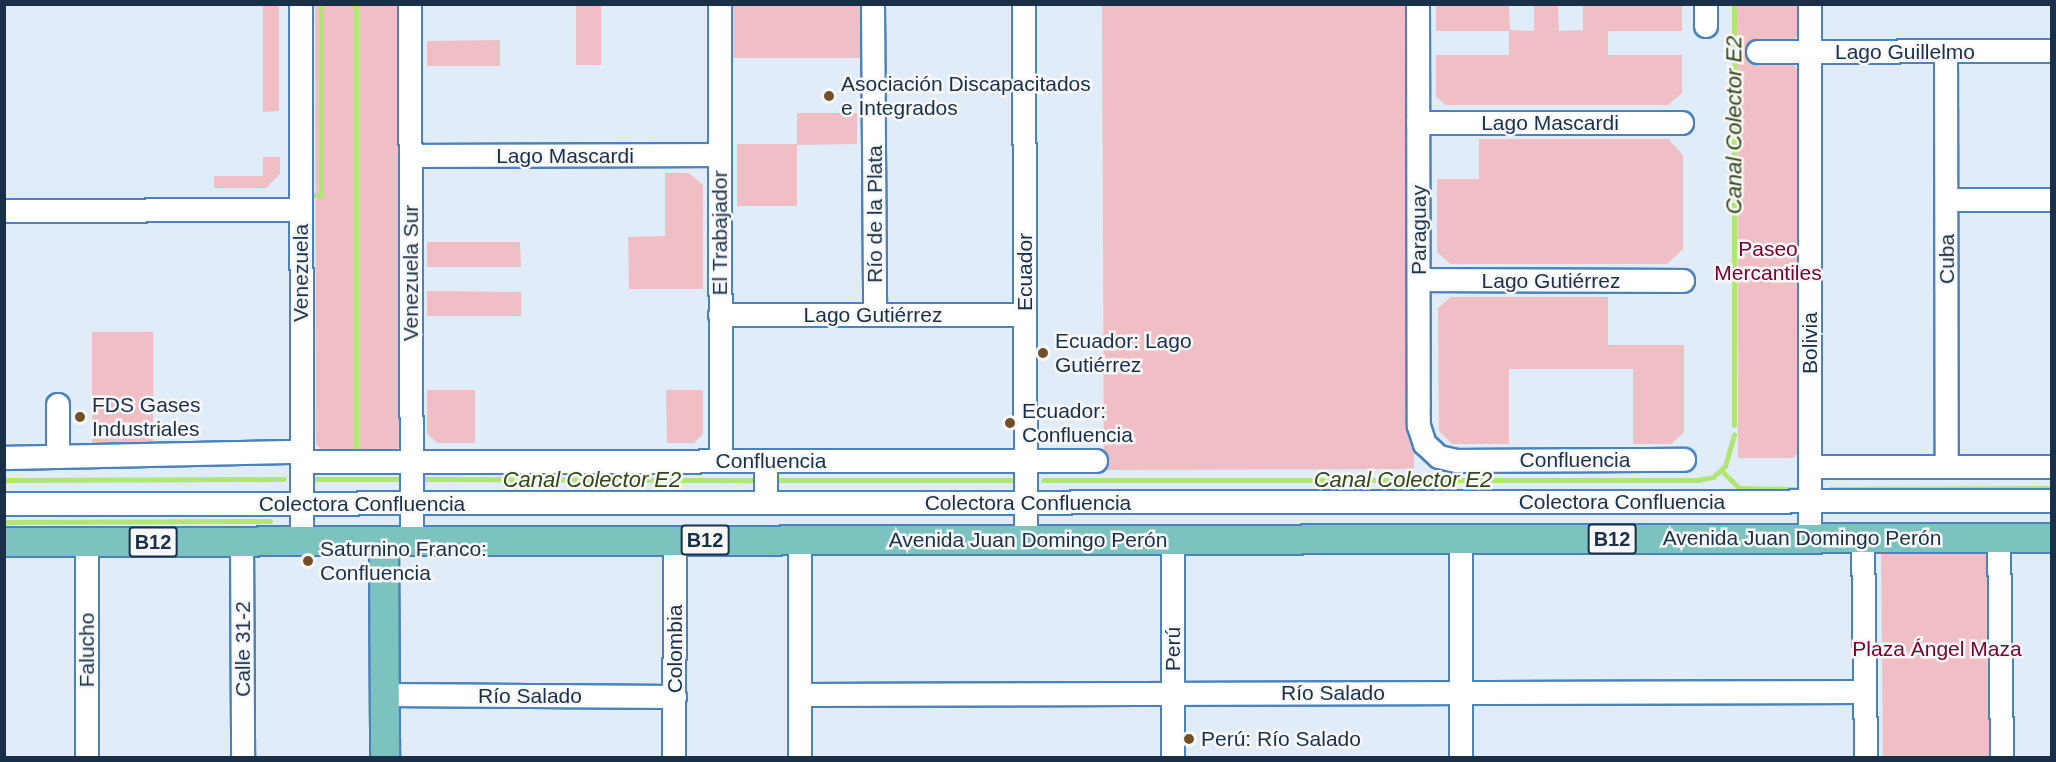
<!DOCTYPE html>
<meta charset="utf-8">
<style>
body{margin:0}
#map{position:relative;width:2056px;height:762px;overflow:hidden;background:#e0ecf8;font-family:Helvetica,sans-serif}
div>[style]{position:absolute}
[style*='--x']{left:calc(var(--x)*1px);top:calc(var(--y)*1px);width:calc(var(--w)*1px);rotate:calc(var(--a)*1deg)}
.green>*{inset:0;background:#f0bfc5}
.stream>*{height:5px;margin:-2.5px;padding:0 2.5px;transform-origin:2.5px;border-radius:2.5px;background:#b1e676}
.roads{filter:drop-shadow(2px 0 #4a83bb) drop-shadow(-2px 0 #4a83bb) drop-shadow(0 2px #4a83bb) drop-shadow(0 -2px #4a83bb)}
.minor>*{height:22px;margin:-11px;padding:0 11px;transform-origin:11px;border-radius:11px;background:#fff}
.major>*{height:28px;margin:-14px;padding:0 14px;transform-origin:14px;border-radius:14px;background:#7cc2bf}
.dots>*{width:16px;height:16px;translate:-50% -50%;box-sizing:border-box;border:3px solid #f7f7f7;border-radius:50%}
span{translate:-50% -50%;white-space:nowrap;text-align:center;line-height:1.15;-webkit-text-stroke:5px #f7f7f7;paint-order:stroke}
.shield-label span{padding:2px 4px;background:#f7f7f7;border:2px solid;border-radius:4px;-webkit-text-stroke-width:0}
.shield-label{font-size:20px;color:#193048;font-weight:700}
.street-label{font-size:21px;color:#193048}
.poi-label{font-size:21px;color:#193048}
.left{translate:0 -50%;text-align:left}
.park-label{font-size:21px;color:#76002c}
.water-label{font-size:22px;color:#314619;font-style:italic}
.frame{position:absolute;inset:0;border:6px solid #193048;pointer-events:none}
</style>
<div id="map">
<div class="green">
<i style="clip-path:polygon(263px 5px,279px 5px,279px 111px,263px 112px)"></i>
<i style="clip-path:polygon(315px 5px,400px 5px,402px 445px,394px 452px,323px 452px,316px 444px)"></i>
<i style="clip-path:polygon(576px 5px,601px 5px,601px 65px,576px 65px)"></i>
<i style="clip-path:polygon(728px 5px,866px 5px,866px 58px,728px 58px)"></i>
<i style="clip-path:polygon(1102px 5px,1413px 5px,1414px 469px,1104px 470px)"></i>
<i style="clip-path:polygon(1534px 5px,1558px 5px,1559px 31px,1583px 30px,1583px 5px,1682px 6px,1682px 31px,1608px 31px,1608px 55px,1682px 55px,1682px 93px,1668px 105px,1446px 105px,1436px 97px,1436px 55px,1509px 55px,1509px 31px,1436px 31px,1436px 6px,1509px 6px,1510px 30px,1534px 31px)"></i>
<i style="clip-path:polygon(1737px 5px,1799px 5px,1799px 33px,1795px 39px,1750px 42px,1751px 64px,1793px 64px,1799px 72px,1799px 450px,1795px 457px,1790px 458px,1738px 458px)"></i>
<i style="clip-path:polygon(500px 40px,500px 66px,427px 66px,427px 41px)"></i>
<i style="clip-path:polygon(797px 113px,857px 113px,857px 144px,797px 145px,797px 206px,737px 206px,737px 144px,797px 144px)"></i>
<i style="clip-path:polygon(1479px 139px,1668px 139px,1683px 155px,1683px 249px,1667px 264px,1450px 264px,1437px 252px,1437px 179px,1479px 179px)"></i>
<i style="clip-path:polygon(263px 157px,280px 157px,280px 174px,266px 188px,214px 188px,214px 176px,263px 176px)"></i>
<i style="clip-path:polygon(665px 173px,689px 173px,703px 185px,703px 289px,629px 289px,628px 237px,665px 236px)"></i>
<i style="clip-path:polygon(427px 242px,520px 242px,521px 267px,427px 267px)"></i>
<i style="clip-path:polygon(427px 291px,521px 292px,521px 316px,427px 316px)"></i>
<i style="clip-path:polygon(1451px 297px,1608px 297px,1608px 345px,1684px 345px,1684px 432px,1671px 444px,1633px 444px,1633px 369px,1509px 369px,1509px 444px,1452px 444px,1439px 431px,1438px 308px)"></i>
<i style="clip-path:polygon(92px 332px,153px 332px,153px 443px,92px 444px)"></i>
<i style="clip-path:polygon(427px 390px,475px 390px,475px 443px,437px 443px,427px 433px)"></i>
<i style="clip-path:polygon(666px 390px,703px 390px,703px 434px,694px 443px,667px 443px)"></i>
<i style="clip-path:polygon(1881px 541px,1992px 541px,1994px 757px,1883px 757px)"></i>
</div>
<div class="stream">
<i style="--x:1734;--y:4;--w:421;--a:90"></i>
<i style="--x:306;--y:195;--w:15;--a:0"></i>
<i style="--x:321;--y:195;--w:191;--a:-90"></i>
<i style="--x:356;--y:454;--w:450;--a:-90"></i>
<i style="--x:1722;--y:471;--w:24;--a:45"></i>
<i style="--x:1739;--y:488;--w:56;--a:1"></i>
<i style="--x:316;--y:479;--w:85;--a:0"></i>
<i style="--x:424;--y:479;--w:336;--a:0.2"></i>
<i style="--x:4;--y:480;--w:280;--a:-0.2"></i>
<i style="--x:773;--y:480;--w:237;--a:0"></i>
<i style="--x:1043;--y:480;--w:655;--a:0"></i>
<i style="--x:1698;--y:480;--w:15;--a:-11"></i>
<i style="--x:1713;--y:477;--w:16;--a:-43"></i>
<i style="--x:1725;--y:466;--w:33;--a:-74"></i>
<i style="--x:1830;--y:489;--w:222;--a:-0.3"></i>
<i style="--x:4;--y:522;--w:266;--a:-0.2"></i>
</div>
<div class="roads">
<div class="minor">
<i style="--x:301;--y:4;--w:537;--a:89.89"></i>
<i style="--x:410;--y:4;--w:537;--a:89.79"></i>
<i style="--x:720;--y:4;--w:457;--a:89.9"></i>
<i style="--x:873;--y:4;--w:311;--a:89.6"></i>
<i style="--x:1024;--y:4;--w:536;--a:89.79"></i>
<i style="--x:1418;--y:4;--w:422;--a:89.9"></i>
<i style="--x:1419;--y:426;--w:19;--a:72"></i>
<i style="--x:1425;--y:444;--w:19;--a:43"></i>
<i style="--x:1439;--y:457;--w:18;--a:13"></i>
<i style="--x:1457;--y:461;--w:227;--a:-0.3"></i>
<i style="--x:1706;--y:26;--w:22;--a:-90"></i>
<i style="--x:1758;--y:52;--w:294;--a:-0.2"></i>
<i style="--x:1946;--y:52;--w:415;--a:89.9"></i>
<i style="--x:1418;--y:123;--w:264;--a:0"></i>
<i style="--x:411;--y:156;--w:309;--a:-0.2"></i>
<i style="--x:1947;--y:200;--w:105;--a:0"></i>
<i style="--x:4;--y:211;--w:297;--a:-0.2"></i>
<i style="--x:1419;--y:280;--w:264;--a:0.2"></i>
<i style="--x:720;--y:315;--w:305;--a:0"></i>
<i style="--x:58;--y:405;--w:52;--a:90"></i>
<i style="--x:4;--y:458;--w:298;--a:-1.2"></i>
<i style="--x:766;--y:461;--w:42;--a:90"></i>
<i style="--x:302;--y:462;--w:794;--a:-0.07"></i>
<i style="--x:1810;--y:467;--w:242;--a:0"></i>
<i style="--x:4;--y:504;--w:2048;--a:-0.08"></i>
<i style="--x:1810;--y:538;--w:534;--a:-90"></i>
<i style="--x:1863;--y:538;--w:220;--a:89.2"></i>
<i style="--x:1999;--y:538;--w:220;--a:89.2"></i>
<i style="--x:800;--y:540;--w:218;--a:90"></i>
<i style="--x:242;--y:541;--w:217;--a:89.7"></i>
<i style="--x:87;--y:542;--w:216;--a:90"></i>
<i style="--x:385;--y:695;--w:290;--a:0.4"></i>
<i style="--x:800;--y:695;--w:1065;--a:-0.16"></i>
<i style="--x:674;--y:758;--w:217;--a:-89.7"></i>
<i style="--x:1173;--y:758;--w:218;--a:-90"></i>
<i style="--x:1461;--y:758;--w:219;--a:-90"></i>
</div>
<div class="major">
<i style="--x:384;--y:541;--w:217;--a:89.7"></i>
<i style="--x:4;--y:542;--w:2048;--a:-0.11"></i>
</div>
</div>
<div class="dots">
<i style="left:829px;top:96px;background:#715027"></i>
<i style="left:1043px;top:353px;background:#715027"></i>
<i style="left:80px;top:417px;background:#715027"></i>
<i style="left:1010px;top:423px;background:#715027"></i>
<i style="left:308px;top:561px;background:#715027"></i>
<i style="left:1189px;top:739px;background:#715027"></i>
</div>
<div class="shield-label">
<span style="left:1612px;top:539px">B12</span>
<span style="left:705px;top:540px">B12</span>
<span style="left:153px;top:542px">B12</span>
</div>
<div class="street-label">
<span style="left:1905px;top:52px">Lago Guillelmo</span>
<span style="left:1550px;top:123px">Lago Mascardi</span>
<span style="left:565px;top:156px">Lago Mascardi</span>
<span style="left:875px;top:214px;rotate:-90deg">Río de la Plata</span>
<span style="left:1419px;top:230px;rotate:-90deg">Paraguay</span>
<span style="left:720px;top:233px;rotate:-90deg">El Trabajador</span>
<span style="left:1947px;top:259px;rotate:-90deg">Cuba</span>
<span style="left:1025px;top:272px;rotate:-90deg">Ecuador</span>
<span style="left:301px;top:273px;rotate:-90deg">Venezuela</span>
<span style="left:411px;top:273px;rotate:-90deg">Venezuela Sur</span>
<span style="left:1551px;top:281px">Lago Gutiérrez</span>
<span style="left:873px;top:315px">Lago Gutiérrez</span>
<span style="left:1810px;top:343px;rotate:-90deg">Bolivia</span>
<span style="left:1575px;top:460px">Confluencia</span>
<span style="left:771px;top:461px">Confluencia</span>
<span style="left:1622px;top:502px">Colectora Confluencia</span>
<span style="left:1028px;top:503px">Colectora Confluencia</span>
<span style="left:362px;top:504px">Colectora Confluencia</span>
<span style="left:1802px;top:538px">Avenida Juan Domingo Perón</span>
<span style="left:1028px;top:540px">Avenida Juan Domingo Perón</span>
<span style="left:243px;top:649px;rotate:-90deg">Calle 31-2</span>
<span style="left:675px;top:649px;rotate:-90deg">Colombia</span>
<span style="left:1173px;top:649px;rotate:-90deg">Perú</span>
<span style="left:87px;top:650px;rotate:-90deg">Falucho</span>
<span style="left:1333px;top:693px">Río Salado</span>
<span style="left:530px;top:696px">Río Salado</span>
</div>
<div class="poi-label">
<span class="left" style="left:841px;top:96px">Asociación Discapacitados<br>e Integrados</span>
<span class="left" style="left:1055px;top:353px">Ecuador: Lago<br>Gutiérrez</span>
<span class="left" style="left:92px;top:417px">FDS Gases<br>Industriales</span>
<span class="left" style="left:1022px;top:423px">Ecuador:<br>Confluencia</span>
<span class="left" style="left:320px;top:561px">Saturnino Franco:<br>Confluencia</span>
<span class="left" style="left:1201px;top:739px">Perú: Río Salado</span>
</div>
<div class="park-label">
<span style="left:1768px;top:261px">Paseo<br>Mercantiles</span>
<span style="left:1937px;top:649px">Plaza Ángel Maza</span>
</div>
<div class="water-label">
<span style="left:1734px;top:125px;rotate:-90deg">Canal Colector E2</span>
<span style="left:592px;top:480px">Canal Colector E2</span>
<span style="left:1403px;top:480px">Canal Colector E2</span>
</div>
<div class="frame"></div>
</div>
